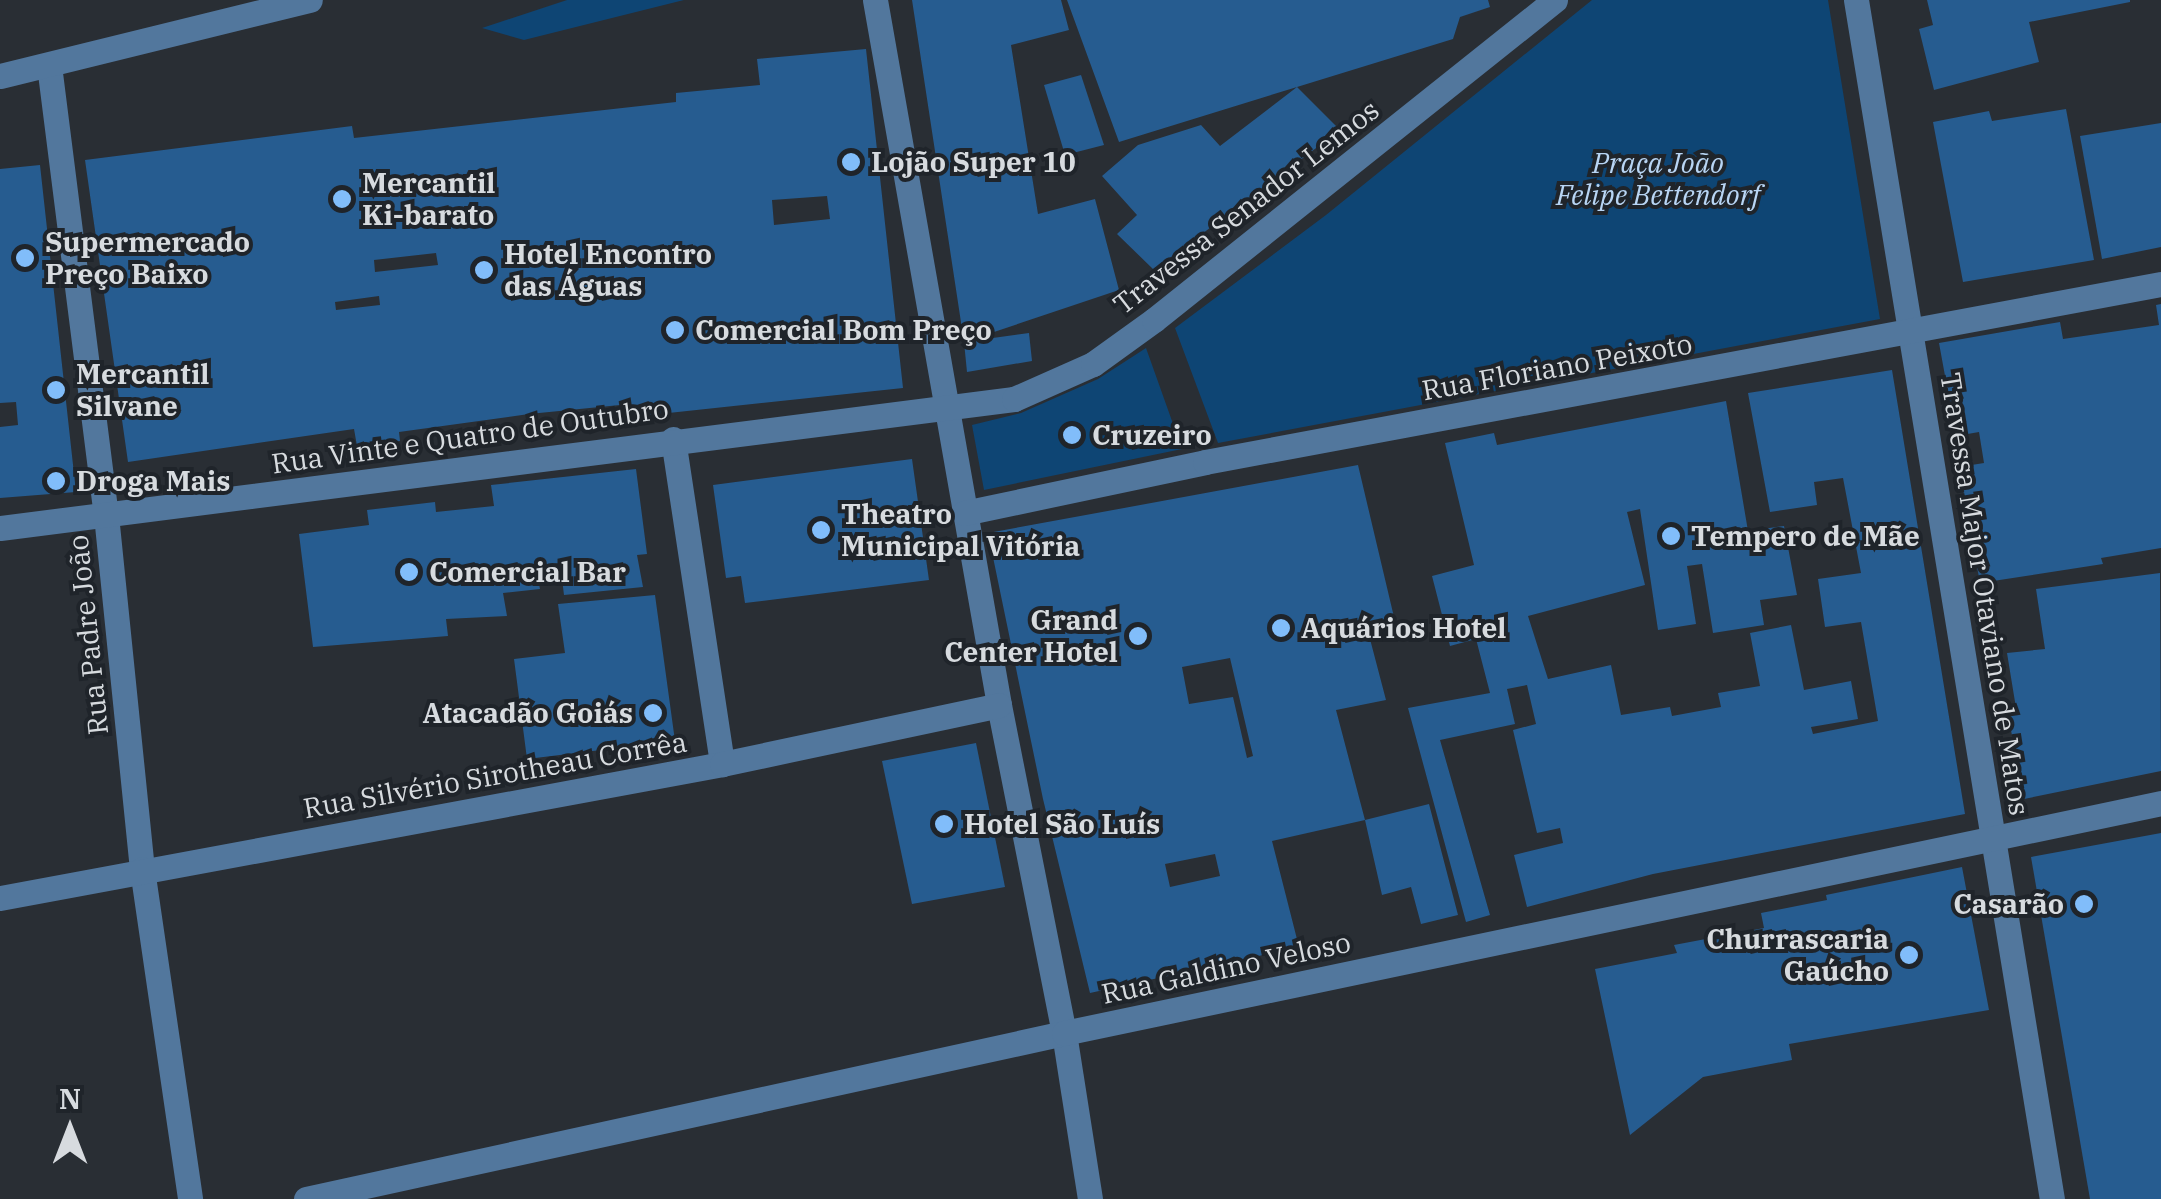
<!DOCTYPE html>
<meta charset="utf-8">
<style>
body{margin:0}
#map{position:relative;width:2161px;height:1199px;overflow:hidden;background:#292e34;font-family:"IBM Plex Serif",serif}
div>[style]{position:absolute}
[style*='--x']{left:calc(var(--x)*1px);top:calc(var(--y)*1px);width:calc(var(--w)*1px);rotate:calc(var(--a)*1deg)}
.green>*{inset:0;background:#0e4574}
.building>*{inset:0;background:#265c90}
.minor>*{height:25px;margin:-12.5px;padding:0 12.5px;transform-origin:12.5px;border-radius:12.5px;background:#52779d}
.dots>*{width:28px;height:28px;translate:-50% -50%;box-sizing:border-box;border:5px solid #1f242a;border-radius:50%}
span{translate:-50% -50%;white-space:nowrap;text-align:center;line-height:1.15;-webkit-text-stroke:8px #1f242a;paint-order:stroke}
.poi-label{font-size:28px;color:#d7dbdf;font-weight:700}
.left{translate:0 -50%;text-align:left}
.right{translate:-100% -50%;text-align:right}
.park-label{font-size:28px;color:#b8d5f4;font-style:italic}
.street-label{font-size:28px;color:#d7dbdf}
.north{position:absolute;left:20px;top:1079px;width:100px;height:100px;-webkit-text-stroke:8px #1f242a;paint-order:stroke;rotate:0deg;font-size:28px;font-weight:700;line-height:40px;text-align:center;color:#d7dbdf}
.north::after{content:'';display:block;margin:auto;width:35px;height:45px;background:#d7dbdf;clip-path:polygon(50% 0,100% 100%,50% 72%,0 100%)}
</style>
<div id="map">
<div class="green">
<i style="clip-path:polygon(567px 0,684px 0,524px 40px,482px 28px)"></i>
<i style="clip-path:polygon(1592px 0,1828px 0,1880px 319px,1218px 443px,1175px 328px,1326px 215px)"></i>
<i style="clip-path:polygon(1146px 348px,1182px 449px,984px 490px,972px 425px,1021px 413px,1098px 379px)"></i>
</div>
<div class="building">
<i style="clip-path:polygon(912px 0,1061px 0,1069px 30px,1011px 45px,1038px 214px,1095px 199px,1119px 290px,964px 342px)"></i>
<i style="clip-path:polygon(1067px 0,1488px 0,1490px 7px,1460px 17px,1453px 39px,1297px 87px,1340px 130px,1154px 270px,1117px 234px,1137px 215px,1102px 176px,1138px 145px,1201px 125px,1220px 146px,1297px 87px,1119px 142px)"></i>
<i style="clip-path:polygon(1927px 0,2130px 0,2130px 2px,2029px 22px,2039px 62px,1934px 90px,1919px 29px,1933px 25px)"></i>
<i style="clip-path:polygon(evenodd,866px 49px,903px 388px,622px 418px,620px 405px,529px 414px,399px 432px,400px 441px,357px 446px,354px 429px,128px 462px,85px 160px,352px 126px,354px 138px,676px 102px,676px 93px,760px 85px,757px 59px,866px 49px,827px 196px,830px 219px,774px 225px,772px 200px,827px 196px,866px 49px,436px 253px,438px 265px,375px 272px,374px 260px,436px 253px,866px 49px,379px 296px,380px 305px,336px 310px,335px 302px,379px 296px)"></i>
<i style="clip-path:polygon(1081px 75px,1104px 145px,1065px 155px,1044px 85px)"></i>
<i style="clip-path:polygon(2066px 109px,2094px 260px,1963px 282px,1933px 122px,1989px 111px,1992px 121px)"></i>
<i style="clip-path:polygon(2161px 123px,2161px 247px,2102px 259px,2080px 136px)"></i>
<i style="clip-path:polygon(40px 165px,76px 492px,0 498px,0 427px,18px 425px,16px 402px,0 403px,0 169px)"></i>
<i style="clip-path:polygon(2161px 304px,2161px 548px,2101px 558px,2103px 564px,1980px 583px,1959px 467px,1984px 463px,1979px 432px,1956px 436px,1939px 343px,2060px 322px,2063px 339px,2159px 325px,2156px 305px)"></i>
<i style="clip-path:polygon(1029px 333px,1032px 361px,967px 372px,964px 342px)"></i>
<i style="clip-path:polygon(1892px 370px,1965px 814px,1653px 874px,1527px 907px,1514px 855px,1563px 843px,1560px 828px,1537px 833px,1513px 730px,1536px 724px,1527px 685px,1507px 689px,1515px 724px,1440px 740px,1490px 915px,1466px 922px,1408px 708px,1490px 693px,1476px 639px,1450px 646px,1432px 576px,1474px 565px,1445px 443px,1494px 433px,1497px 445px,1726px 401px,1748px 531px,1784px 526px,1797px 595px,1760px 600px,1764px 625px,1713px 633px,1702px 564px,1687px 566px,1696px 624px,1658px 630px,1640px 509px,1627px 512px,1645px 585px,1528px 616px,1548px 679px,1611px 665px,1621px 715px,1670px 707px,1672px 716px,1721px 707px,1718px 693px,1760px 686px,1750px 633px,1791px 625px,1804px 690px,1851px 681px,1858px 719px,1811px 727px,1813px 734px,1878px 721px,1861px 622px,1825px 627px,1818px 579px,1861px 573px,1843px 478px,1814px 482px,1817px 505px,1770px 512px,1748px 393px)"></i>
<i style="clip-path:polygon(912px 459px,929px 580px,745px 603px,741px 576px,726px 578px,713px 485px)"></i>
<i style="clip-path:polygon(evenodd,1358px 465px,1398px 634px,1370px 639px,1386px 700px,1336px 710px,1365px 820px,1272px 841px,1299px 947px,1090px 993px,1043px 799px,988px 533px,1358px 465px,1230px 658px,1253px 756px,1247px 758px,1233px 697px,1189px 704px,1182px 667px,1230px 658px,1358px 465px,1215px 854px,1220px 876px,1170px 887px,1165px 864px,1215px 854px)"></i>
<i style="clip-path:polygon(636px 469px,647px 554px,637px 555px,643px 587px,564px 595px,560px 563px,535px 565px,540px 589px,503px 593px,507px 616px,446px 619px,448px 636px,313px 647px,299px 534px,369px 525px,367px 510px,435px 502px,436px 512px,494px 506px,491px 485px)"></i>
<i style="clip-path:polygon(2160px 573px,2161px 771px,2024px 799px,2007px 709px,2016px 708px,2007px 653px,2045px 649px,2036px 589px)"></i>
<i style="clip-path:polygon(655px 595px,675px 741px,527px 759px,514px 659px,565px 653px,558px 604px)"></i>
<i style="clip-path:polygon(976px 743px,1005px 887px,912px 904px,882px 761px)"></i>
<i style="clip-path:polygon(1429px 804px,1458px 915px,1421px 924px,1411px 887px,1382px 895px,1365px 820px)"></i>
<i style="clip-path:polygon(2161px 833px,2161px 1199px,2090px 1199px,2031px 857px)"></i>
<i style="clip-path:polygon(1962px 867px,1989px 1010px,1789px 1044px,1792px 1060px,1703px 1077px,1630px 1135px,1595px 969px,1677px 953px,1674px 945px,1764px 928px,1761px 913px,1827px 900px,1826px 895px)"></i>
</div>
<div class="minor">
<i style="--x:875;--y:0;--w:716;--a:80.02"></i>
<i style="--x:999;--y:705;--w:334;--a:78.8"></i>
<i style="--x:1064;--y:1033;--w:168;--a:81.1"></i>
<i style="--x:1856;--y:0;--w:1215;--a:80.72"></i>
<i style="--x:49;--y:65;--w:454;--a:82.8"></i>
<i style="--x:106;--y:515;--w:356;--a:84.2"></i>
<i style="--x:142;--y:869;--w:333;--a:81.7"></i>
<i style="--x:0;--y:76;--w:319;--a:-13.8"></i>
<i style="--x:673;--y:439;--w:329;--a:81.4"></i>
<i style="--x:964;--y:513;--w:246;--a:-11.9"></i>
<i style="--x:1205;--y:462;--w:972;--a:-10.55"></i>
<i style="--x:0;--y:528;--w:1022;--a:-7.25"></i>
<i style="--x:1014;--y:399;--w:86;--a:-23.9"></i>
<i style="--x:1093;--y:364;--w:75;--a:-35.8"></i>
<i style="--x:1154;--y:320;--w:513;--a:-38.59"></i>
<i style="--x:0;--y:898;--w:734;--a:-10.51"></i>
<i style="--x:722;--y:764;--w:283;--a:-12"></i>
<i style="--x:306;--y:1199;--w:776;--a:-12.35"></i>
<i style="--x:1064;--y:1033;--w:1121;--a:-11.84"></i>
</div>
<div class="dots">
<i style="left:851px;top:162px;background:#81bdfa"></i>
<i style="left:342px;top:199px;background:#81bdfa"></i>
<i style="left:25px;top:258px;background:#81bdfa"></i>
<i style="left:484px;top:270px;background:#81bdfa"></i>
<i style="left:675px;top:330px;background:#81bdfa"></i>
<i style="left:56px;top:390px;background:#81bdfa"></i>
<i style="left:1072px;top:435px;background:#81bdfa"></i>
<i style="left:56px;top:481px;background:#81bdfa"></i>
<i style="left:821px;top:530px;background:#81bdfa"></i>
<i style="left:1671px;top:536px;background:#81bdfa"></i>
<i style="left:409px;top:572px;background:#81bdfa"></i>
<i style="left:1281px;top:628px;background:#81bdfa"></i>
<i style="left:1138px;top:636px;background:#81bdfa"></i>
<i style="left:653px;top:713px;background:#81bdfa"></i>
<i style="left:944px;top:824px;background:#81bdfa"></i>
<i style="left:2084px;top:904px;background:#81bdfa"></i>
<i style="left:1909px;top:955px;background:#81bdfa"></i>
</div>
<div class="poi-label">
<span class="left" style="left:871px;top:162px">Lojão Super 10</span>
<span class="left" style="left:362px;top:199px">Mercantil<br>Ki-barato</span>
<span class="left" style="left:45px;top:258px">Supermercado<br>Preço Baixo</span>
<span class="left" style="left:504px;top:270px">Hotel Encontro<br>das Águas</span>
<span class="left" style="left:695px;top:330px">Comercial Bom Preço</span>
<span class="left" style="left:76px;top:390px">Mercantil<br>Silvane</span>
<span class="left" style="left:1092px;top:435px">Cruzeiro</span>
<span class="left" style="left:76px;top:481px">Droga Mais</span>
<span class="left" style="left:841px;top:530px">Theatro<br>Municipal Vitória</span>
<span class="left" style="left:1691px;top:536px">Tempero de Mãe</span>
<span class="left" style="left:429px;top:572px">Comercial Bar</span>
<span class="right" style="left:1118px;top:636px">Grand<br>Center Hotel</span>
<span class="left" style="left:1301px;top:628px">Aquários Hotel</span>
<span class="right" style="left:633px;top:713px">Atacadão Goiás</span>
<span class="left" style="left:964px;top:824px">Hotel São Luís</span>
<span class="right" style="left:2064px;top:904px">Casarão</span>
<span class="right" style="left:1889px;top:955px">Churrascaria<br>Gaúcho</span>
</div>
<div class="park-label">
<span style="left:1658px;top:179px">Praça João<br>Felipe Bettendorf</span>
</div>
<div class="street-label">
<span style="left:1246px;top:207px;rotate:-38deg">Travessa Senador Lemos</span>
<span style="left:1557px;top:367px;rotate:-10deg">Rua Floriano Peixoto</span>
<span style="left:470px;top:436px;rotate:-8deg">Rua Vinte e Quatro de Outubro</span>
<span style="left:1985px;top:594px;rotate:81deg">Travessa Major Otaviano de Matos</span>
<span style="left:88px;top:635px;rotate:-96deg">Rua Padre João</span>
<span style="left:495px;top:775px;rotate:-10deg">Rua Silvério Sirotheau Corrêa</span>
<span style="left:1226px;top:968px;rotate:-12deg">Rua Galdino Veloso</span>
</div>
<div class="north">N</div>
</div>
